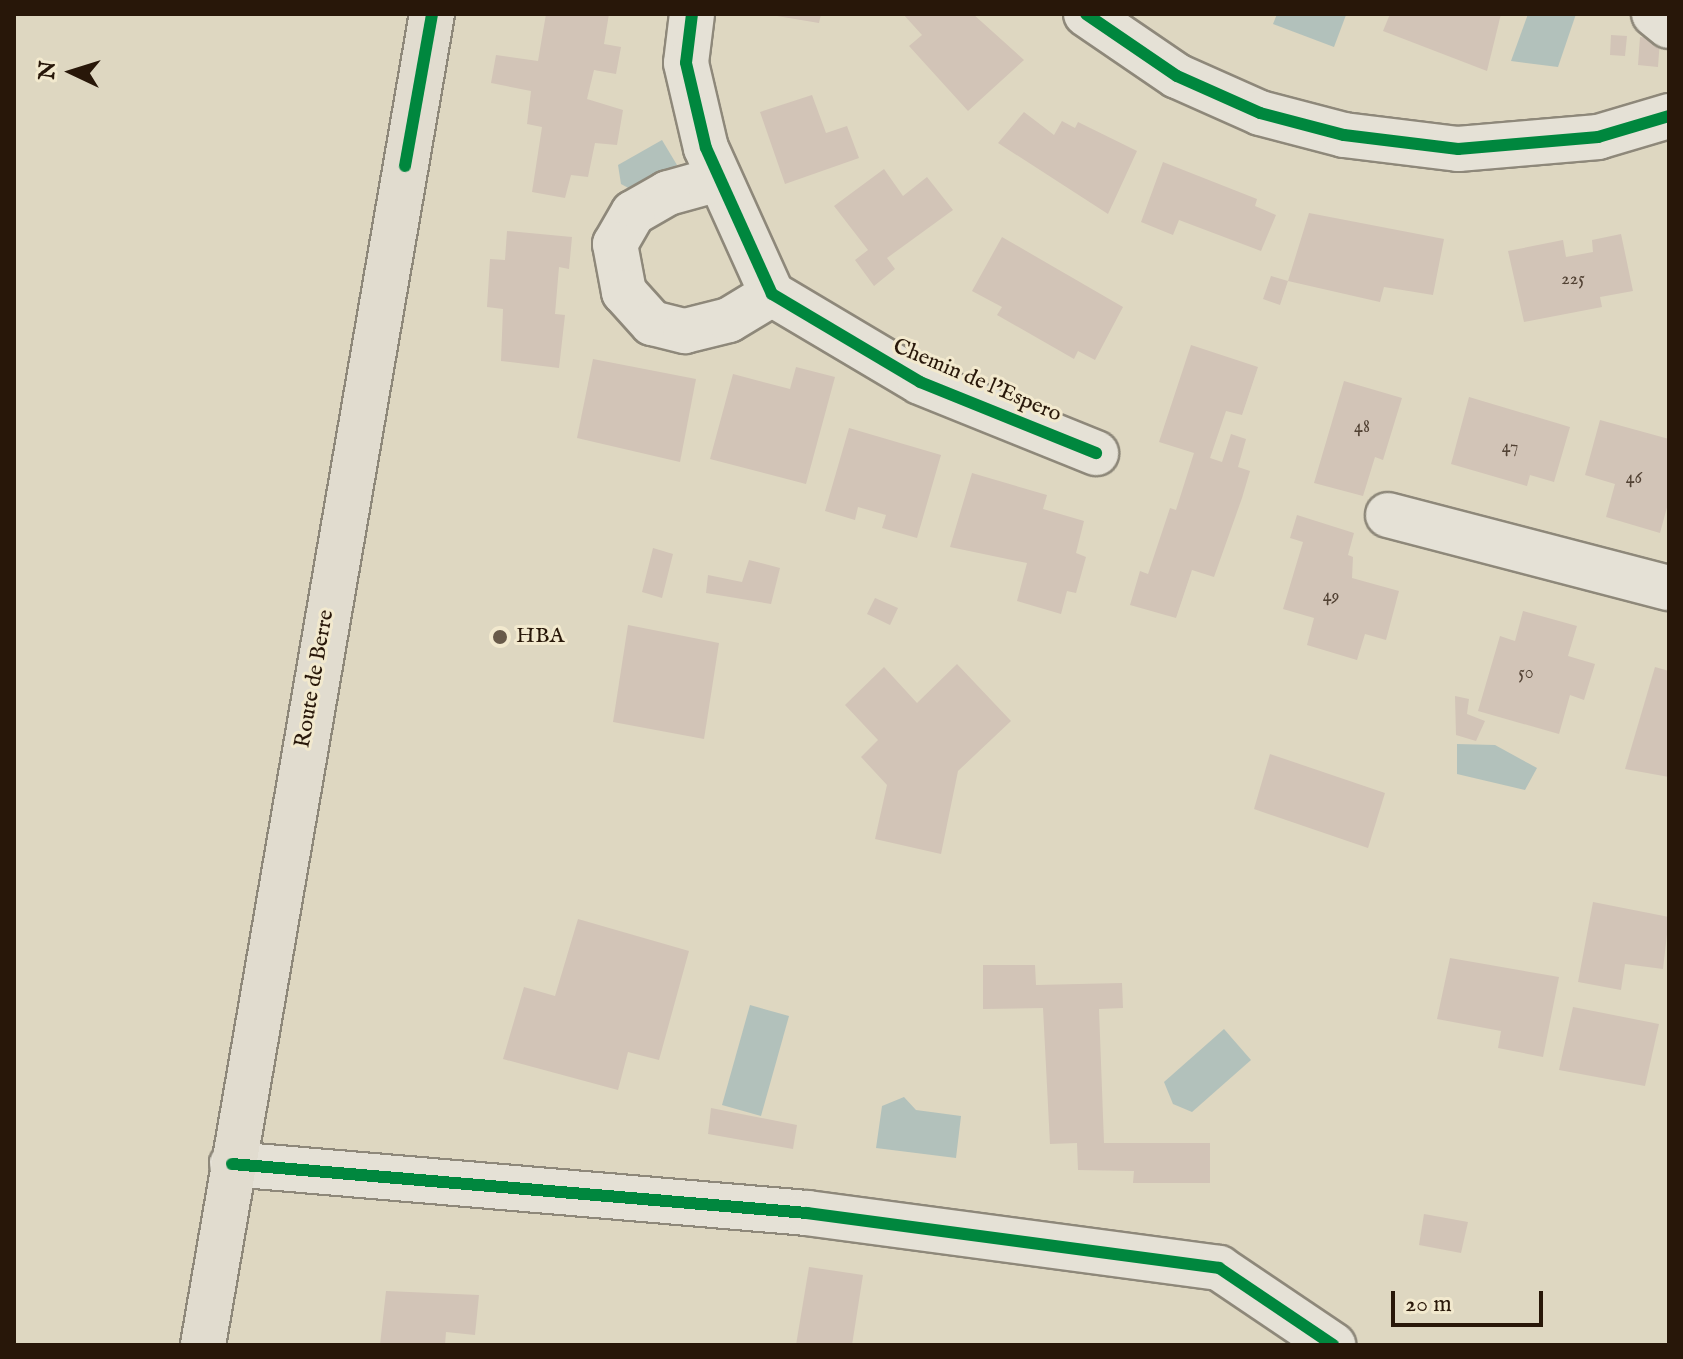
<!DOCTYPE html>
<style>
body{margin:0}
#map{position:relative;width:1683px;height:1359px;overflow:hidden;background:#ded7c1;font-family:"IM FELL English",serif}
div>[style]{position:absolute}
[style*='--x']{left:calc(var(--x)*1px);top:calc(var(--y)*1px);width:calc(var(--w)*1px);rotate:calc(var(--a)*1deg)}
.water>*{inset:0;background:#b2c1bb}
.building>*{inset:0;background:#d2c4b7}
.roads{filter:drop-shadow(2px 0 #8e887a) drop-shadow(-2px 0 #8e887a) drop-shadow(0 2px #8e887a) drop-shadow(0 -2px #8e887a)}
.minor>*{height:44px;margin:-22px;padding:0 22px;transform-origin:22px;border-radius:22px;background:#e5e1d6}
.major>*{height:44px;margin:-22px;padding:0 22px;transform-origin:22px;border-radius:22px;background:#e1dccf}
.cycleway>*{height:12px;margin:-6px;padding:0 6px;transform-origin:6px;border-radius:6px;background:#00873e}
.dots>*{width:22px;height:22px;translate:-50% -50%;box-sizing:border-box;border:4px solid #f2e9ce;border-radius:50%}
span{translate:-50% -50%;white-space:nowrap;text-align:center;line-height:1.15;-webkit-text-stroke:6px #f2e9ce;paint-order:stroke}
.number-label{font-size:18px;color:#524234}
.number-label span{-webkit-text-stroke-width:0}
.street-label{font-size:22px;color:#281709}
.poi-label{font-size:22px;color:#281709}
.left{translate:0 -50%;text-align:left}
.frame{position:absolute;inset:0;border:16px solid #281709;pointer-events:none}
.north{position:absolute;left:32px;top:32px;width:80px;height:80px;-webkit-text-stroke:6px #f2e9ce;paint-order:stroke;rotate:274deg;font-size:22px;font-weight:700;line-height:32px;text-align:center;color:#281709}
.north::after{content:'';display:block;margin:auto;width:28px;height:36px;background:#281709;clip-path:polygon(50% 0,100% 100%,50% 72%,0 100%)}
.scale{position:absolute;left:1391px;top:1291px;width:152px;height:36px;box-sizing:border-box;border:4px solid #281709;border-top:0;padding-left:10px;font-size:24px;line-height:28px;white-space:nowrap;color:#281709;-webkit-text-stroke:6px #f2e9ce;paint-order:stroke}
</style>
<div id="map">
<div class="water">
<i style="clip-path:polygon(1277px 14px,1343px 14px,1346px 15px,1334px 47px,1273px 24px)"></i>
<i style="clip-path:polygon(1528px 14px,1576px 14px,1558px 67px,1511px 61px)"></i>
<i style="clip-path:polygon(662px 140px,677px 165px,632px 190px,621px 184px,618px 165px)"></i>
<i style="clip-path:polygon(1457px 744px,1495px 745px,1537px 768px,1525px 790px,1457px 774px)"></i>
<i style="clip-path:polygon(750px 1005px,789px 1016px,761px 1116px,722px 1105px)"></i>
<i style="clip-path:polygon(1224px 1029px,1251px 1060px,1192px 1112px,1173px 1104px,1164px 1082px)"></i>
<i style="clip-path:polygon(904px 1097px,916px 1110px,961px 1116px,956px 1158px,876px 1148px,882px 1106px)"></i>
</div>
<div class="building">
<i style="clip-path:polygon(546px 14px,609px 14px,604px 44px,621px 47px,616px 74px,594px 70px,587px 99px,623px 110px,617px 145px,595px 143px,588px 177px,571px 175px,565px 198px,532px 192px,542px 127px,527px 124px,531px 91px,491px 83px,496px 55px,538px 61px)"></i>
<i style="clip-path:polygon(765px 14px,821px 14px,819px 23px)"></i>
<i style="clip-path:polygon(903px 14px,973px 14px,1024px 60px,968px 111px,909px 46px,922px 35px)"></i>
<i style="clip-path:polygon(1390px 14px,1501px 14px,1487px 71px,1383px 31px)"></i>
<i style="clip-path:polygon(1611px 35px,1627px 36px,1625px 56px,1610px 55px)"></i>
<i style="clip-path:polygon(1640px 37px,1660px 39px,1658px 67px,1638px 65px)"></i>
<i style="clip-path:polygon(812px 95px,826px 133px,847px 126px,859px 158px,785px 184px,760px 112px)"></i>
<i style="clip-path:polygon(1024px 112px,1054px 135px,1062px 121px,1075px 128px,1078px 122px,1137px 151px,1108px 214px,998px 143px)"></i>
<i style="clip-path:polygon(1163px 162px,1257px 199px,1255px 206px,1276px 215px,1261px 251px,1179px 220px,1173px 235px,1141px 222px)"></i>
<i style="clip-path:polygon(884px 169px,903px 196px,927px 177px,953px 210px,887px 258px,895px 269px,874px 286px,855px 260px,868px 250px,834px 206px)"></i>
<i style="clip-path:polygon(1309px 213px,1444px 239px,1433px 295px,1384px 287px,1380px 302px,1288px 281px,1280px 305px,1263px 299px,1271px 276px,1288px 281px)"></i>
<i style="clip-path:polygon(507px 231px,572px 237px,569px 269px,559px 267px,555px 314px,565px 315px,559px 368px,501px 361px,503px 309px,487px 307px,490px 259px,505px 260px)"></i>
<i style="clip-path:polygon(1621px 234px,1633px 291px,1600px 297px,1602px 307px,1524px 322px,1508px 251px,1563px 240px,1566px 257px,1593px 252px,1592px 240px)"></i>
<i style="clip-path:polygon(1002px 237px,1123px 307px,1095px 360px,1078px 351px,1074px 359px,997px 315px,1002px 307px,972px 291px)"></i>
<i style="clip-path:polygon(1191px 345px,1258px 367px,1242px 415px,1226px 411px,1210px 458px,1222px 462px,1231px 434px,1246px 439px,1238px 467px,1250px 471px,1242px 498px,1214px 577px,1192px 570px,1176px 618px,1130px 605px,1140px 571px,1148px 574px,1170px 508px,1176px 510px,1194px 453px,1159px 442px)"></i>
<i style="clip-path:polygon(593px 359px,696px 379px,680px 462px,577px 438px)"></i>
<i style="clip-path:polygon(796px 367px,835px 377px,806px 484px,710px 459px,733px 374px,790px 389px)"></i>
<i style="clip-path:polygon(1344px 381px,1402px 398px,1383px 460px,1375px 457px,1363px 496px,1314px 483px)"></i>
<i style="clip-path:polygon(1469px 397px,1570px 427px,1554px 482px,1530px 475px,1527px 486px,1451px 464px)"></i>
<i style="clip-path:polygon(1600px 420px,1669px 439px,1669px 500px,1660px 533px,1606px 517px,1615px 484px,1585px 475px)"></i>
<i style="clip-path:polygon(849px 428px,941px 455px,917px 538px,882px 528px,886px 515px,858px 507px,855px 520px,825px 511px)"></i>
<i style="clip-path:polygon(972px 473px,1047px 495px,1043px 509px,1084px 521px,1076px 553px,1086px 557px,1076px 593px,1067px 591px,1061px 614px,1017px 601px,1027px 563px,950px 547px)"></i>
<i style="clip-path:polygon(1297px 515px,1354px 533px,1348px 555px,1353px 557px,1352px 578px,1399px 591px,1386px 640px,1365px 634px,1357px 660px,1307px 645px,1314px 618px,1283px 609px,1303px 542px,1290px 538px)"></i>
<i style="clip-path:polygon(653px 548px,673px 554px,662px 598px,642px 592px)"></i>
<i style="clip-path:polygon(749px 560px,780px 568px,771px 604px,706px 593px,708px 575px,742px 582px)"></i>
<i style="clip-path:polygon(875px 598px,898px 608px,890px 625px,867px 614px)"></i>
<i style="clip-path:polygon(1523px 611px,1577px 626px,1568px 656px,1595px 664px,1584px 700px,1570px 695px,1559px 734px,1478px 711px,1500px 636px,1515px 641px)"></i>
<i style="clip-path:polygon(628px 625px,719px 643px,704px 739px,613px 722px)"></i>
<i style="clip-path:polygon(957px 664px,1011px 721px,958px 771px,941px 854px,875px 839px,887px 785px,861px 757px,878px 740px,845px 705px,884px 667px,917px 703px)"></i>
<i style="clip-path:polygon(1655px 667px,1669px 671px,1669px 777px,1625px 769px)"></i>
<i style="clip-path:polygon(1455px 696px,1469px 699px,1467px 714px,1485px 721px,1476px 741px,1456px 735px)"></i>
<i style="clip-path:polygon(1270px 754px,1385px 793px,1368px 848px,1254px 809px)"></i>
<i style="clip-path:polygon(1593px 902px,1669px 917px,1663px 969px,1625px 964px,1621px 990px,1578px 982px)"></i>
<i style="clip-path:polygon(578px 919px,689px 951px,659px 1060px,628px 1052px,618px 1090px,503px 1059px,524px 987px,555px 996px)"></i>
<i style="clip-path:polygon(1450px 958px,1559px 977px,1543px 1057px,1498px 1048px,1501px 1031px,1437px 1019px)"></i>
<i style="clip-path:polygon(983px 965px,1035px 965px,1036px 985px,1122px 983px,1123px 1008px,1099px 1009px,1104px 1143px,1210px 1143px,1210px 1183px,1133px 1183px,1134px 1171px,1078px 1170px,1077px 1143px,1050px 1144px,1043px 1008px,983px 1009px)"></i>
<i style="clip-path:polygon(1573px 1007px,1659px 1024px,1645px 1086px,1559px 1070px)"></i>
<i style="clip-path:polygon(711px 1108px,797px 1125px,793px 1149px,708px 1134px)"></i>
<i style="clip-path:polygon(1424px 1214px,1468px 1222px,1461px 1253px,1419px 1245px)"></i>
<i style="clip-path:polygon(809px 1267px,863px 1275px,852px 1345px,796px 1345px)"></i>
<i style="clip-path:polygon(386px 1291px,479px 1295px,475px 1335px,446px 1332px,445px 1345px,380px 1345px)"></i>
</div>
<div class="roads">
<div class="minor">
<i style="--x:692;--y:14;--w:49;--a:97"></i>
<i style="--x:686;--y:63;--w:87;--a:76.8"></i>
<i style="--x:706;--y:148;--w:160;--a:65.7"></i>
<i style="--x:772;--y:294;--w:172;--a:30.7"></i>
<i style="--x:920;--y:382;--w:190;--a:22"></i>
<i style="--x:1086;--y:14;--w:110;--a:34.3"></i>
<i style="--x:1177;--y:76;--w:91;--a:24"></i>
<i style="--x:1260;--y:113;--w:87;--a:14.7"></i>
<i style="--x:1344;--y:135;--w:115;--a:7"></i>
<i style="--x:1458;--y:149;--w:141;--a:-4.9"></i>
<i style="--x:1598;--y:137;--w:74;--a:-16.5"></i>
<i style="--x:1654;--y:14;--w:19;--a:39"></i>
<i style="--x:715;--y:180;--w:49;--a:164.5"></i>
<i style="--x:668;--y:193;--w:40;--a:150.3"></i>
<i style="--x:633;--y:213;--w:36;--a:120"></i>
<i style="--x:615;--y:244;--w:49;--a:79.4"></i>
<i style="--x:624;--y:292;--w:42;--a:47.9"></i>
<i style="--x:652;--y:323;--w:34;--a:14"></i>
<i style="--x:685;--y:331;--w:45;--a:-14"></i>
<i style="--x:729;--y:320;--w:50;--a:-31.2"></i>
<i style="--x:1388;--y:515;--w:290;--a:14.6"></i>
<i style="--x:232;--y:1164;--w:577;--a:4.87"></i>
<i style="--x:807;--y:1213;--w:416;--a:7.6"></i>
<i style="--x:1219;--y:1268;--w:138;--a:34"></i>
</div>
<div class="major">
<i style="--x:203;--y:1345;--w:1351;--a:-80.24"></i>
</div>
</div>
<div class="cycleway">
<i style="--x:692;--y:14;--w:49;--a:97"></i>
<i style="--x:686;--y:63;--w:87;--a:76.8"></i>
<i style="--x:706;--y:148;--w:160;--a:65.7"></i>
<i style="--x:772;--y:294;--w:172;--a:30.7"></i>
<i style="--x:920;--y:382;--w:190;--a:22"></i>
<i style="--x:1086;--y:14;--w:110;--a:34.3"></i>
<i style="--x:1177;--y:76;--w:91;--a:24"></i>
<i style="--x:1260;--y:113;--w:87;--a:14.7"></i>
<i style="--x:1344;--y:135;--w:115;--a:7"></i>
<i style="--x:1458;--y:149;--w:141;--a:-4.9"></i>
<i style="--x:1598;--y:137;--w:74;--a:-16.5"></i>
<i style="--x:405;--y:166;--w:154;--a:-79.9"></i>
<i style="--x:232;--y:1164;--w:577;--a:4.87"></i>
<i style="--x:807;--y:1213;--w:416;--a:7.6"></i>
<i style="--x:1219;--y:1268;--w:138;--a:34"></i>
</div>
<div class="dots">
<i style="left:500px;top:637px;background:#685a49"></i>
</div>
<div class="number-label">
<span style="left:1573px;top:280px">225</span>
<span style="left:1362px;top:428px">48</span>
<span style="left:1510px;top:448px">47</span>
<span style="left:1634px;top:479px">46</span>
<span style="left:1331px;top:597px">49</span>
<span style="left:1526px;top:674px">50</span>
</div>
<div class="street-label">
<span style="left:977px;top:381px;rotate:23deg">Chemin de l'Espero</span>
<span style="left:315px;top:679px;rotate:-80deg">Route de Berre</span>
</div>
<div class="poi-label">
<span class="left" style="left:516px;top:637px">HBA</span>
</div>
<div class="frame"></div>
<div class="north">N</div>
<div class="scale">20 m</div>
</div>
